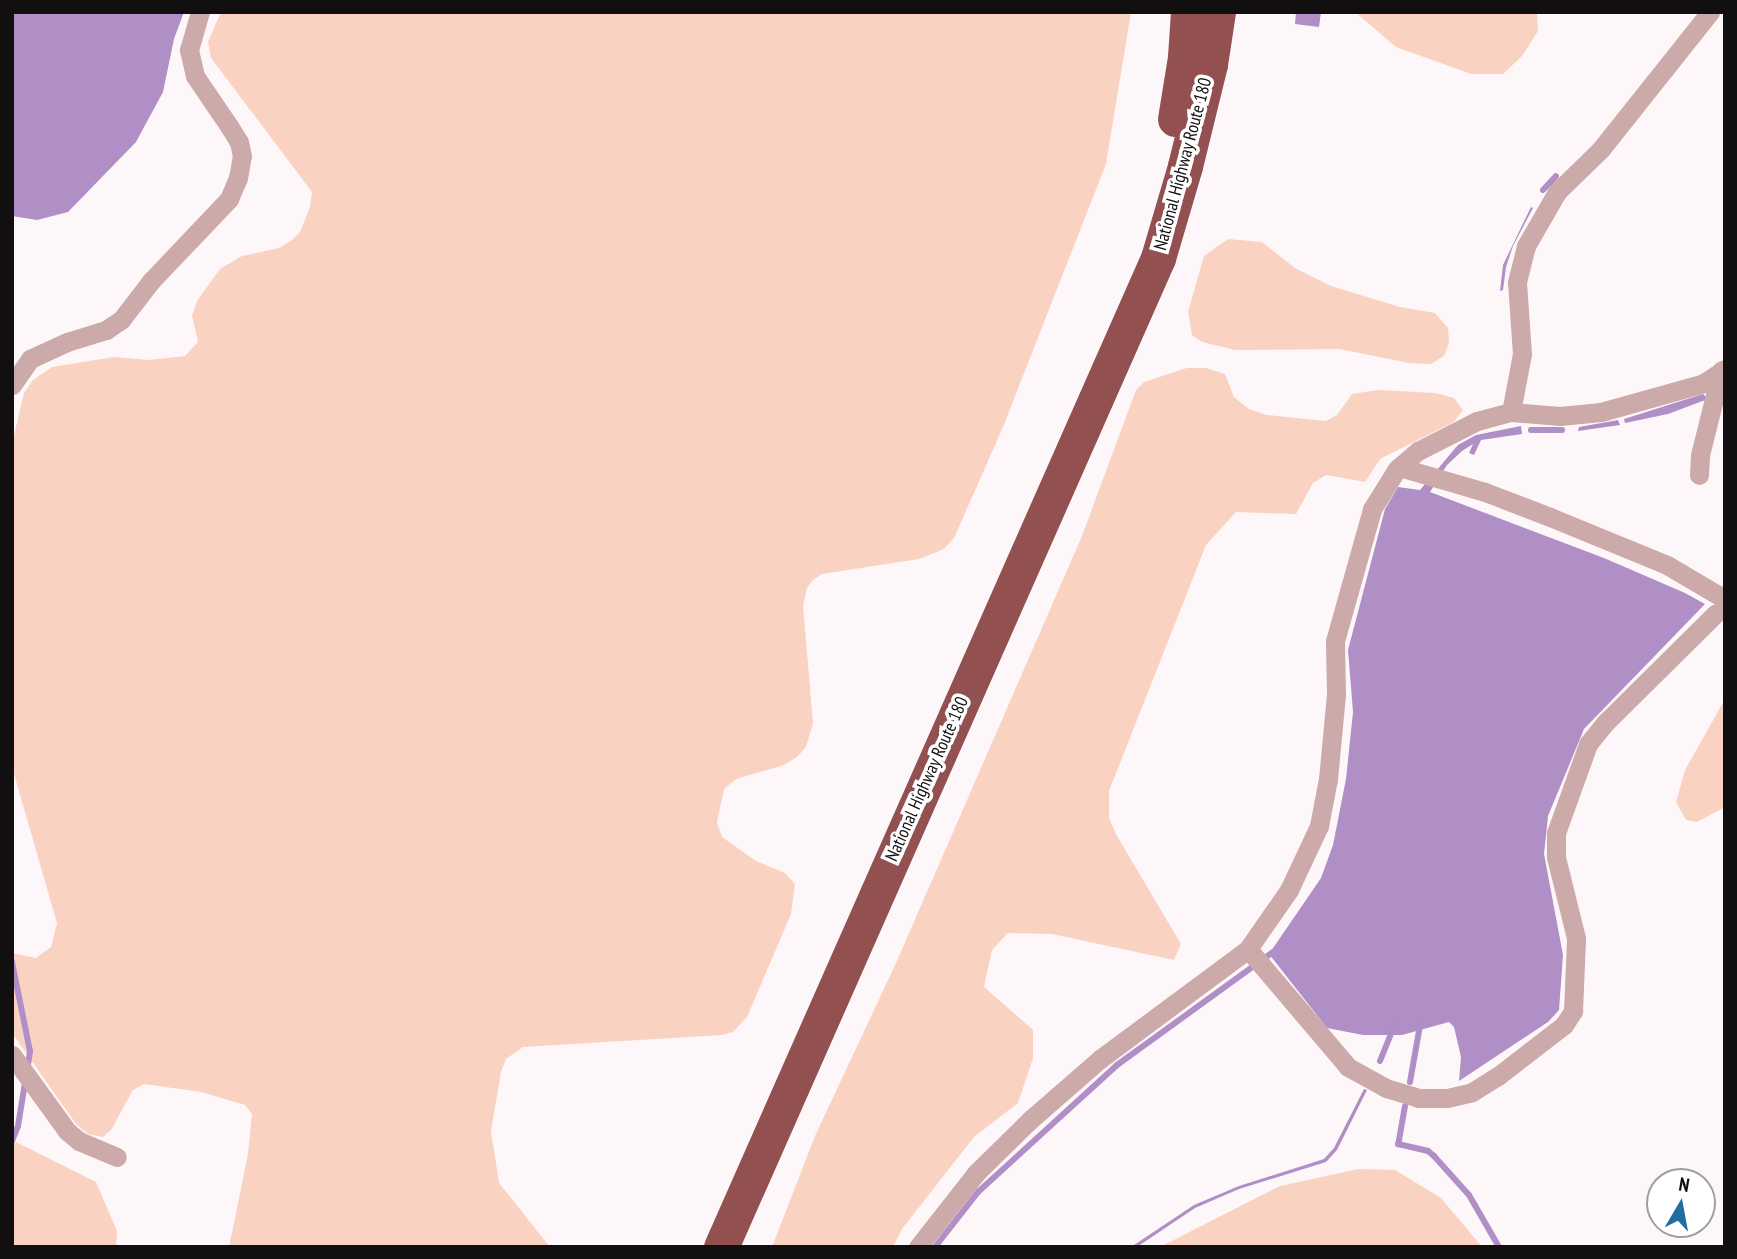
<!DOCTYPE html>
<style>
body{margin:0}
#map{position:relative;width:1737px;height:1259px;overflow:hidden;background:#fdf7f9;font-family:"PT Sans Narrow",sans-serif}
div>[style]{position:absolute}
[style*='--x']{left:calc(var(--x)*1px);top:calc(var(--y)*1px);width:calc(var(--w)*1px);rotate:calc(var(--a)*1deg)}
.green>*{inset:0;background:#fad2c2}
.water>*{inset:0;background:#b08ec6}
.stream>*{height:6px;margin:-3px;padding:0 3px;transform-origin:3px;border-radius:3px;background:#b08ec6}
.street>*{height:19px;margin:-9.5px;padding:0 9.5px;transform-origin:9.5px;border-radius:9.5px;background:#ccaaa9}
.highway>*{height:35px;margin:-17.5px;padding:0 17.5px;transform-origin:17.5px;border-radius:17.5px;background:#925051}
span{translate:-50% -50%;white-space:nowrap;text-align:center;line-height:1.15;-webkit-text-stroke:7px #fff;paint-order:stroke}
.street-label{font-size:18px;color:#110f0f}
.frame{position:absolute;inset:0;border:14px solid #110f0f;pointer-events:none}
.north{position:absolute;left:1646px;top:1168px;width:70px;height:70px;box-sizing:border-box;background:#fff;border:2px solid #a09f9f;border-radius:50%;rotate:10deg;font-size:19px;font-weight:700;line-height:28px;text-align:center;color:#110f0f}
.north::after{content:'';display:block;margin:auto;width:24px;height:32px;background:#226da0;clip-path:polygon(50% 0,100% 100%,50% 72%,0 100%)}
</style>
<div id="map">
<div class="green">
<i style="clip-path:polygon(221px 12px,1131px 12px,1106px 164px,1003px 427px,954px 538px,944px 549px,919px 559px,822px 574px,813px 580px,807px 588px,803px 606px,813px 723px,806px 747px,797px 757px,784px 765px,736px 779px,724px 789px,717px 822px,722px 837px,756px 861px,785px 873px,795px 884px,791px 914px,747px 1017px,733px 1032px,722px 1035px,523px 1047px,506px 1059px,501px 1072px,491px 1131px,499px 1183px,550px 1247px,229px 1247px,248px 1154px,252px 1114px,245px 1105px,201px 1092px,144px 1084px,133px 1090px,111px 1130px,103px 1137px,88px 1134px,76px 1124px,12px 1033px,12px 953px,36px 958px,51px 947px,57px 923px,12px 767px,12px 444px,24px 393px,33px 380px,52px 367px,114px 357px,149px 360px,185px 356px,198px 342px,192px 316px,197px 301px,220px 269px,242px 256px,279px 248px,291px 241px,300px 232px,310px 207px,312px 192px,211px 58px,208px 42px)"></i>
<i style="clip-path:polygon(1355px 12px,1537px 12px,1538px 31px,1522px 56px,1503px 74px,1471px 74px,1396px 47px)"></i>
<i style="clip-path:polygon(1228px 239px,1262px 242px,1295px 268px,1331px 286px,1400px 307px,1435px 313px,1448px 328px,1449px 343px,1444px 356px,1431px 364px,1409px 363px,1340px 349px,1235px 350px,1202px 342px,1192px 335px,1188px 312px,1204px 256px)"></i>
<i style="clip-path:polygon(1187px 368px,1206px 368px,1225px 374px,1234px 397px,1249px 409px,1267px 415px,1326px 421px,1337px 415px,1352px 394px,1378px 390px,1435px 393px,1454px 398px,1463px 410px,1454px 422px,1380px 459px,1365px 482px,1326px 475px,1313px 483px,1296px 514px,1236px 512px,1206px 545px,1109px 791px,1109px 818px,1117px 836px,1181px 944px,1174px 960px,1052px 934px,1008px 933px,992px 950px,984px 987px,1033px 1030px,1033px 1058px,1018px 1103px,974px 1137px,902px 1229px,893px 1247px,772px 1247px,815px 1136px,896px 963px,1082px 536px,1136px 390px,1144px 382px)"></i>
<i style="clip-path:polygon(1725px 699px,1725px 807px,1697px 822px,1686px 820px,1676px 802px,1685px 770px)"></i>
<i style="clip-path:polygon(12px 1140px,96px 1182px,117px 1231px,116px 1247px,12px 1247px)"></i>
<i style="clip-path:polygon(1359px 1169px,1395px 1170px,1441px 1198px,1482px 1247px,1160px 1247px,1280px 1186px)"></i>
</div>
<div class="water">
<i style="clip-path:polygon(12px 12px,184px 12px,174px 39px,163px 92px,136px 142px,68px 212px,37px 220px,12px 216px)"></i>
<i style="clip-path:polygon(1296px 12px,1321px 12px,1319px 27px,1295px 24px)"></i>
<i style="clip-path:polygon(1531px 207px,1533px 208px,1513px 246px,1506px 267px,1503px 290px,1500px 291px,1503px 265px)"></i>
<i style="clip-path:polygon(1703px 394px,1708px 399px,1668px 414px,1625px 423px,1624px 419px)"></i>
<i style="clip-path:polygon(1618px 420px,1620px 425px,1578px 431px,1579px 427px)"></i>
<i style="clip-path:polygon(1521px 426px,1522px 434px,1481px 440px,1474px 455px,1469px 453px,1473px 444px,1462px 451px,1447px 465px,1430px 492px,1604px 558px,1685px 593px,1705px 604px,1584px 729px,1548px 816px,1544px 854px,1563px 955px,1559px 1010px,1548px 1022px,1459px 1081px,1461px 1057px,1454px 1027px,1449px 1022px,1402px 1035px,1363px 1035px,1327px 1028px,1269px 954px,1321px 878px,1333px 845px,1346px 779px,1353px 712px,1348px 650px,1385px 509px,1398px 487px,1420px 490px,1458px 445px,1476px 435px)"></i>
<i style="clip-path:polygon(1364px 1089px,1367px 1090px,1337px 1150px,1326px 1162px,1239px 1189px,1195px 1208px,1137px 1247px,1131px 1247px,1194px 1205px,1239px 1186px,1324px 1159px,1334px 1148px)"></i>
</div>
<div class="stream">
<i style="--x:1543;--y:190;--w:19;--a:-47"></i>
<i style="--x:1531;--y:430;--w:31;--a:0"></i>
<i style="--x:12;--y:962;--w:91;--a:78.6"></i>
<i style="--x:30;--y:1051;--w:15;--a:98"></i>
<i style="--x:1380;--y:1061;--w:37;--a:-68"></i>
<i style="--x:1410;--y:1082;--w:58;--a:-80"></i>
<i style="--x:1405;--y:1106;--w:39;--a:100"></i>
<i style="--x:1398;--y:1144;--w:31;--a:13"></i>
<i style="--x:1428;--y:1151;--w:8;--a:40"></i>
<i style="--x:1434;--y:1156;--w:52;--a:48.1"></i>
<i style="--x:1469;--y:1195;--w:60;--a:60"></i>
<i style="--x:12;--y:1141;--w:16;--a:-68"></i>
<i style="--x:18;--y:1126;--w:44;--a:-80.8"></i>
<i style="--x:935;--y:1247;--w:70;--a:-52"></i>
<i style="--x:978;--y:1192;--w:188;--a:-42.4"></i>
<i style="--x:1117;--y:1065;--w:196;--a:-35.9"></i>
</div>
<div class="street">
<i style="--x:12;--y:385;--w:32;--a:-55"></i>
<i style="--x:30;--y:359;--w:41;--a:-24.7"></i>
<i style="--x:67;--y:342;--w:41;--a:-17.1"></i>
<i style="--x:106;--y:330;--w:18;--a:-34"></i>
<i style="--x:121;--y:320;--w:49;--a:-52.4"></i>
<i style="--x:151;--y:281;--w:113;--a:-46.4"></i>
<i style="--x:229;--y:199;--w:23;--a:-67"></i>
<i style="--x:238;--y:178;--w:22;--a:-80"></i>
<i style="--x:242;--y:156;--w:14;--a:-102"></i>
<i style="--x:239;--y:142;--w:19;--a:-122"></i>
<i style="--x:229;--y:126;--w:60;--a:-124.2"></i>
<i style="--x:195;--y:76;--w:27;--a:-103"></i>
<i style="--x:189;--y:50;--w:40;--a:-74"></i>
<i style="--x:1511;--y:412;--w:59;--a:-79.3"></i>
<i style="--x:1522;--y:354;--w:72;--a:-94"></i>
<i style="--x:1517;--y:282;--w:37;--a:-76"></i>
<i style="--x:1526;--y:246;--w:62;--a:-60.1"></i>
<i style="--x:1557;--y:192;--w:62;--a:-44.3"></i>
<i style="--x:1601;--y:149;--w:175;--a:-51.5"></i>
<i style="--x:1399;--y:467;--w:90;--a:16.2"></i>
<i style="--x:1485;--y:492;--w:70;--a:21"></i>
<i style="--x:1550;--y:517;--w:126;--a:22.3"></i>
<i style="--x:1667;--y:565;--w:65;--a:30.5"></i>
<i style="--x:1699;--y:475;--w:20;--a:-87"></i>
<i style="--x:1700;--y:455;--w:87;--a:-76"></i>
<i style="--x:1248;--y:949;--w:155;--a:49.7"></i>
<i style="--x:1348;--y:1067;--w:43;--a:28.9"></i>
<i style="--x:1386;--y:1088;--w:34;--a:17"></i>
<i style="--x:1418;--y:1098;--w:29;--a:0"></i>
<i style="--x:1447;--y:1098;--w:26;--a:-13"></i>
<i style="--x:1472;--y:1092;--w:31;--a:-32"></i>
<i style="--x:1498;--y:1076;--w:83;--a:-37.7"></i>
<i style="--x:1564;--y:1025;--w:17;--a:-57"></i>
<i style="--x:1573;--y:1011;--w:73;--a:-87.6"></i>
<i style="--x:1576;--y:938;--w:83;--a:-103.9"></i>
<i style="--x:1556;--y:857;--w:24;--a:-90"></i>
<i style="--x:1556;--y:833;--w:95;--a:-70.2"></i>
<i style="--x:1588;--y:744;--w:27;--a:-51"></i>
<i style="--x:1605;--y:723;--w:156;--a:-44.7"></i>
<i style="--x:12;--y:1055;--w:94;--a:54.1"></i>
<i style="--x:67;--y:1131;--w:16;--a:40"></i>
<i style="--x:79;--y:1141;--w:41;--a:22.8"></i>
<i style="--x:918;--y:1247;--w:94;--a:-51.9"></i>
<i style="--x:976;--y:1173;--w:76;--a:-44.5"></i>
<i style="--x:1030;--y:1120;--w:93;--a:-41.1"></i>
<i style="--x:1100;--y:1059;--w:184;--a:-36.6"></i>
<i style="--x:1248;--y:949;--w:72;--a:-55.2"></i>
<i style="--x:1289;--y:890;--w:71;--a:-64.9"></i>
<i style="--x:1319;--y:826;--w:48;--a:-79.2"></i>
<i style="--x:1328;--y:779;--w:84;--a:-84.6"></i>
<i style="--x:1336;--y:695;--w:54;--a:-91.1"></i>
<i style="--x:1335;--y:641;--w:137;--a:-74.3"></i>
<i style="--x:1372;--y:509;--w:47;--a:-58"></i>
<i style="--x:1397;--y:469;--w:28;--a:-41"></i>
<i style="--x:1418;--y:451;--w:66;--a:-27"></i>
<i style="--x:1477;--y:421;--w:35;--a:-15"></i>
<i style="--x:1511;--y:412;--w:49;--a:4.7"></i>
<i style="--x:1560;--y:416;--w:41;--a:-5.6"></i>
<i style="--x:1601;--y:412;--w:107;--a:-15.7"></i>
<i style="--x:1704;--y:383;--w:25;--a:-34"></i>
</div>
<div class="highway">
<i style="--x:1175;--y:119;--w:63;--a:-80.8"></i>
<i style="--x:1185;--y:57;--w:45;--a:-86.2"></i>
<i style="--x:721;--y:1247;--w:1081;--a:-66.16"></i>
<i style="--x:1158;--y:258;--w:96;--a:-73.6"></i>
<i style="--x:1185;--y:166;--w:105;--a:-76.2"></i>
<i style="--x:1210;--y:64;--w:53;--a:-81.3"></i>
</div>
<div class="street-label">
<span style="left:1183px;top:164px;rotate:-75deg">National Highway Route 180</span>
<span style="left:927px;top:779px;rotate:-66deg">National Highway Route 180</span>
</div>
<div class="frame"></div>
<div class="north">N</div>
</div>
